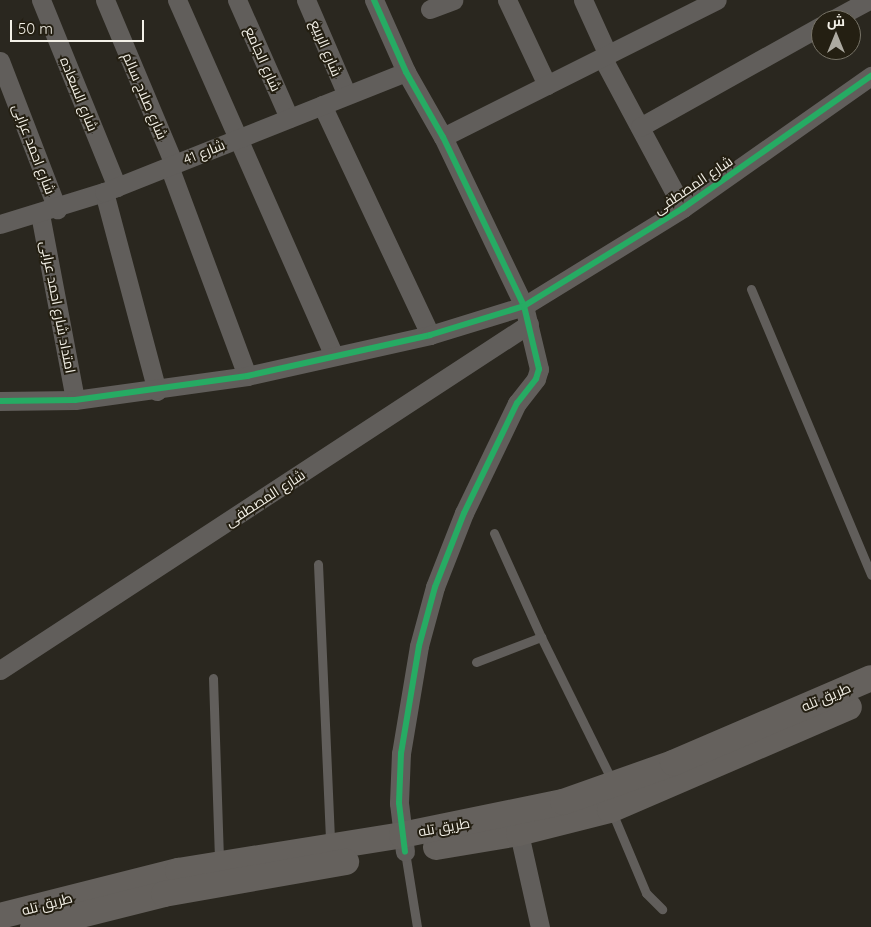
<!DOCTYPE html>
<meta charset="utf-8">
<style>
body{margin:0}
#map{position:relative;width:871px;height:927px;overflow:hidden;background:#2a271f;font-family:Quicksand,Cairo,sans-serif}
div>[style]{position:absolute}
[style*='--x']{left:calc(var(--x)*1px);top:calc(var(--y)*1px);width:calc(var(--w)*1px);rotate:calc(var(--a)*1deg)}
.service>*{height:9px;margin:-4.5px;padding:0 4.5px;transform-origin:4.5px;border-radius:4.5px;background:#615e5b}
.minor>*{height:19px;margin:-9.5px;padding:0 9.5px;transform-origin:9.5px;border-radius:9.5px;background:#615e5b}
.secondary>*{height:26px;margin:-13px;padding:0 13px;transform-origin:13px;border-radius:13px;background:#65615d}
.cycleway>*{height:6px;margin:-3px;padding:0 3px;transform-origin:3px;border-radius:3px;background:#26ab63}
span{translate:-50% -50%;white-space:nowrap;text-align:center;line-height:1.15;-webkit-text-stroke:4px #241f12;paint-order:stroke}
.street-label{font-size:14px;color:#f3f0e7}
.north{position:absolute;left:811px;top:10px;width:50px;height:50px;box-sizing:border-box;background:#241f12;border:1px solid #777367;border-radius:50%;rotate:0deg;font-size:14px;font-weight:700;line-height:20px;text-align:center;color:#f3f0e7}
.north::after{content:'';display:block;margin:auto;width:18px;height:22px;background:#adaaa1;clip-path:polygon(50% 0,100% 100%,50% 72%,0 100%)}
.scale{position:absolute;left:10px;top:20px;width:134px;height:22px;box-sizing:border-box;border:2px solid #f3f0e7;border-top:0;padding-left:6px;font-size:15px;line-height:18px;white-space:nowrap;color:#f3f0e7;-webkit-text-stroke:4px #241f12;paint-order:stroke}
</style>
<div id="map">
<div class="service">
<i style="--x:751;--y:289;--w:310;--a:67.2"></i>
<i style="--x:494;--y:533;--w:114;--a:65.7"></i>
<i style="--x:541;--y:637;--w:163;--a:63.7"></i>
<i style="--x:318;--y:564;--w:280;--a:87.5"></i>
<i style="--x:476;--y:662;--w:70;--a:-21"></i>
<i style="--x:213;--y:678;--w:184;--a:88.1"></i>
<i style="--x:612;--y:812;--w:88;--a:67.2"></i>
<i style="--x:646;--y:893;--w:23;--a:45"></i>
<i style="--x:405;--y:852;--w:76;--a:80.9"></i>
</div>
<div class="minor">
<i style="--x:41;--y:0;--w:202;--a:67.9"></i>
<i style="--x:105;--y:0;--w:178;--a:67.2"></i>
<i style="--x:177;--y:0;--w:389;--a:66.2"></i>
<i style="--x:237;--y:0;--w:129;--a:66.2"></i>
<i style="--x:306;--y:0;--w:103;--a:66.7"></i>
<i style="--x:374;--y:0;--w:79;--a:66"></i>
<i style="--x:406;--y:72;--w:75;--a:60.4"></i>
<i style="--x:443;--y:137;--w:187;--a:64.4"></i>
<i style="--x:524;--y:306;--w:65;--a:76.6"></i>
<i style="--x:539;--y:369;--w:10;--a:107"></i>
<i style="--x:536;--y:379;--w:31;--a:128"></i>
<i style="--x:517;--y:403;--w:122;--a:115.7"></i>
<i style="--x:464;--y:513;--w:79;--a:111.4"></i>
<i style="--x:435;--y:587;--w:61;--a:105.2"></i>
<i style="--x:419;--y:646;--w:109;--a:99.5"></i>
<i style="--x:401;--y:753;--w:50;--a:92.3"></i>
<i style="--x:399;--y:803;--w:49;--a:83"></i>
<i style="--x:507;--y:0;--w:94;--a:64.8"></i>
<i style="--x:583;--y:0;--w:60;--a:65.6"></i>
<i style="--x:430;--y:9;--w:25;--a:-21"></i>
<i style="--x:832;--y:20;--w:42;--a:-28.4"></i>
<i style="--x:602;--y:57;--w:171;--a:61.8"></i>
<i style="--x:0;--y:61;--w:159;--a:68.9"></i>
<i style="--x:322;--y:105;--w:254;--a:64.8"></i>
<i style="--x:640;--y:127;--w:207;--a:-29.2"></i>
<i style="--x:443;--y:137;--w:306;--a:-26.6"></i>
<i style="--x:169;--y:166;--w:224;--a:69.6"></i>
<i style="--x:104;--y:192;--w:206;--a:75.1"></i>
<i style="--x:40;--y:214;--w:189;--a:79.3"></i>
<i style="--x:0;--y:224;--w:109;--a:-17.1"></i>
<i style="--x:104;--y:192;--w:325;--a:-21.7"></i>
<i style="--x:0;--y:401;--w:75;--a:-0.8"></i>
<i style="--x:75;--y:400;--w:174;--a:-7.9"></i>
<i style="--x:247;--y:376;--w:188;--a:-12.6"></i>
<i style="--x:430;--y:335;--w:98;--a:-17.1"></i>
<i style="--x:524;--y:306;--w:187;--a:-31.6"></i>
<i style="--x:683;--y:208;--w:230;--a:-35.1"></i>
<i style="--x:0;--y:670;--w:632;--a:-33.19"></i>
<i style="--x:516;--y:820;--w:110;--a:77.4"></i>
</div>
<div class="secondary">
<i style="--x:436;--y:847;--w:84;--a:-9.6"></i>
<i style="--x:519;--y:833;--w:94;--a:-14.2"></i>
<i style="--x:610;--y:810;--w:260;--a:-23.3"></i>
<i style="--x:0;--y:916;--w:184;--a:-14.2"></i>
<i style="--x:178;--y:871;--w:227;--a:-9.1"></i>
<i style="--x:402;--y:835;--w:164;--a:-11.6"></i>
<i style="--x:563;--y:802;--w:117;--a:-19.5"></i>
<i style="--x:673;--y:763;--w:215;--a:-23.2"></i>
<i style="--x:33;--y:927;--w:135;--a:-14.1"></i>
<i style="--x:164;--y:894;--w:185;--a:-10"></i>
</div>
<div class="cycleway">
<i style="--x:374;--y:0;--w:79;--a:66"></i>
<i style="--x:406;--y:72;--w:75;--a:60.4"></i>
<i style="--x:443;--y:137;--w:187;--a:64.4"></i>
<i style="--x:524;--y:306;--w:65;--a:76.6"></i>
<i style="--x:539;--y:369;--w:10;--a:107"></i>
<i style="--x:536;--y:379;--w:31;--a:128"></i>
<i style="--x:517;--y:403;--w:122;--a:115.7"></i>
<i style="--x:464;--y:513;--w:79;--a:111.4"></i>
<i style="--x:435;--y:587;--w:61;--a:105.2"></i>
<i style="--x:419;--y:646;--w:109;--a:99.5"></i>
<i style="--x:401;--y:753;--w:50;--a:92.3"></i>
<i style="--x:399;--y:803;--w:49;--a:83"></i>
<i style="--x:0;--y:401;--w:75;--a:-0.8"></i>
<i style="--x:75;--y:400;--w:174;--a:-7.9"></i>
<i style="--x:247;--y:376;--w:188;--a:-12.6"></i>
<i style="--x:430;--y:335;--w:98;--a:-17.1"></i>
<i style="--x:524;--y:306;--w:187;--a:-31.6"></i>
<i style="--x:683;--y:208;--w:230;--a:-35.1"></i>
</div>
<div class="street-label">
<span style="left:326px;top:48px;rotate:67deg">شارع الربيع</span>
<span style="left:263px;top:59px;rotate:66deg">شارع الجامع</span>
<span style="left:79px;top:94px;rotate:68deg">شارع السعاده</span>
<span style="left:145px;top:96px;rotate:67deg">شارع صلاح سالم</span>
<span style="left:34px;top:149px;rotate:69deg">شارع احمد عرابى</span>
<span style="left:204px;top:152px;rotate:-22deg">شارع 41</span>
<span style="left:693px;top:185px;rotate:-34deg">شارع المصطفى</span>
<span style="left:58px;top:307px;rotate:79deg">امتداد شارع احمد عرابى</span>
<span style="left:265px;top:498px;rotate:-33deg">شارع المصطفى</span>
<span style="left:826px;top:697px;rotate:-23deg">طريق تله</span>
<span style="left:444px;top:827px;rotate:-10deg">طريق تله</span>
<span style="left:47px;top:904px;rotate:-15deg">طريق تله</span>
</div>
<div class="north">ش</div>
<div class="scale">50 m</div>
</div>
